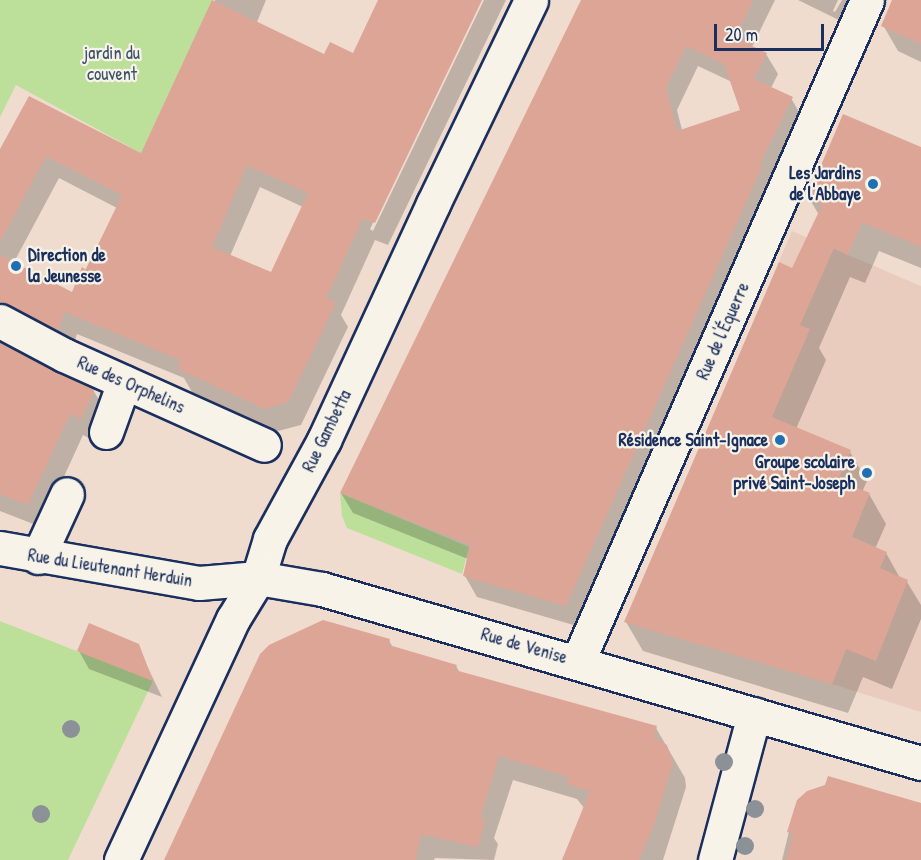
<!DOCTYPE html>
<meta charset="utf-8">
<style>
body{margin:0}
#map{position:relative;width:921px;height:860px;overflow:hidden;background:#efdccf;font-family:"Patrick Hand",sans-serif}
div>[style]{position:absolute}
[style*='--x']{left:calc(var(--x)*1px);top:calc(var(--y)*1px);width:calc(var(--w)*1px);rotate:calc(var(--a)*1deg)}
.built>*{inset:0;background:#eaccbe}
.green>*{inset:0;background:#bce09a}
.shadow>*{inset:0;background:#0003}
.building>*{inset:0;background:#dda595}
.roads{filter:drop-shadow(2px 0 #1b2f5e) drop-shadow(-2px 0 #1b2f5e) drop-shadow(0 2px #1b2f5e) drop-shadow(0 -2px #1b2f5e)}
.minor>*{height:33px;margin:-16.5px;padding:0 16.5px;transform-origin:16.5px;border-radius:16.5px;background:#f7f3e8}
.trees>*{width:18px;height:18px;margin:-9px;border-radius:50%;background:#8c9097}
.dots>*{width:16px;height:16px;translate:-50% -50%;box-sizing:border-box;border:3px solid #f7f3e8;border-radius:50%}
span{translate:-50% -50%;white-space:nowrap;text-align:center;line-height:1.15;-webkit-text-stroke:4.5px #f7f3e8;paint-order:stroke}
.park-label{font-size:18px;color:#3b526a}
.poi-label{font-size:18px;color:#1b2f5e;font-weight:700}
.right{translate:-100% -50%;text-align:right}
.left{translate:0 -50%;text-align:left}
.street-label{font-size:18px;color:#1b2f5e}
.scale{position:absolute;left:714px;top:24px;width:110px;height:27px;box-sizing:border-box;border:3px solid #1b2f5e;border-top:0;padding-left:8px;font-size:18px;line-height:21px;white-space:nowrap;color:#1b2f5e;-webkit-text-stroke:4px #f7f3e8;paint-order:stroke}
</style>
<div id="map">
<div class="built">
<i style="clip-path:polygon(792px 231px,921px 286px,921px 712px,832px 684px,886px 552px,815px 520px,708px 428px)"></i>
</div>
<div class="green">
<i style="clip-path:polygon(0 0,213px 0,141px 153px,16px 85px,0 117px)"></i>
<i style="clip-path:polygon(340px 493px,469px 547px,462px 574px,347px 528px,342px 516px)"></i>
<i style="clip-path:polygon(0 621px,153px 681px,68px 860px,0 860px)"></i>
</div>
<div class="shadow">
<i style="clip-path:polygon(evenodd,215px 0,266px 0,257px 22px,325px 56px,354px 54px,379px 0,480px 0,370px 229px,373px 231px,484px 0,506px 0,388px 245px,375px 240px,341px 315px,348px 327px,301px 425px,278px 431px,192px 392px,184px 378px,77px 334px,71px 352px,0 331px,0 152px,142px 155px,215px 0,59px 178px,117px 208px,73px 294px,13px 264px,59px 178px,215px 0,260px 187px,303px 207px,272px 274px,230px 256px,260px 187px)"></i>
<i style="clip-path:polygon(evenodd,582px 0,775px 0,752px 47px,766px 54px,778px 74px,771px 88px,791px 98px,803px 119px,577px 626px,477px 597px,465px 576px,468px 559px,353px 513px,341px 493px,582px 0,698px 66px,732px 82px,742px 111px,682px 130px,677px 110px,698px 66px)"></i>
<i style="clip-path:polygon(798px 0,838px 0,833px 11px,835px 12px,842px 0,862px 0,849px 25px)"></i>
<i style="clip-path:polygon(894px 0,921px 0,921px 62px,898px 51px,883px 25px)"></i>
<i style="clip-path:polygon(921px 149px,921px 268px,879px 251px,865px 283px,850px 277px,819px 348px,826px 360px,796px 429px,850px 452px,867px 481px,862px 492px,869px 494px,886px 524px,875px 549px,886px 553px,900px 578px,907px 582px,921px 605px,921px 619px,892px 689px,863px 677px,848px 713px,643px 651px,626px 622px,819px 215px,809px 198px)"></i>
<i style="clip-path:polygon(0 344px,93px 390px,107px 413px,94px 441px,83px 435px,41px 527px,0 511px)"></i>
<i style="clip-path:polygon(389px 641px,394px 649px,456px 666px,460px 673px,656px 728px,685px 778px,686px 787px,663px 860px,562px 860px,585px 809px,577px 799px,513px 780px,494px 838px,498px 844px,494px 860px,435px 858px,434px 860px,166px 860px)"></i>
<i style="clip-path:polygon(137px 645px,162px 697px,89px 669px,79px 651px)"></i>
<i style="clip-path:polygon(921px 805px,921px 860px,782px 860px,795px 807px)"></i>
</div>
<div class="building">
<i style="clip-path:polygon(evenodd,212px 0,324px 54px,330px 42px,353px 53px,378px 0,482px 0,375px 223px,363px 218px,326px 298px,336px 303px,288px 402px,265px 409px,178px 369px,180px 360px,65px 312px,58px 330px,0 302px,0 255px,72px 292px,82px 267px,86px 270px,122px 195px,46px 156px,0 242px,0 149px,29px 96px,141px 153px,212px 0,247px 165px,308px 193px,271px 272px,212px 247px,247px 165px)"></i>
<i style="clip-path:polygon(evenodd,581px 0,753px 0,735px 38px,767px 53px,754px 79px,793px 97px,760px 163px,763px 164px,566px 606px,463px 576px,470px 545px,340px 493px,581px 0,686px 46px,724px 64px,740px 110px,677px 131px,666px 88px,686px 46px)"></i>
<i style="clip-path:polygon(892px 0,921px 0,921px 44px,881px 26px)"></i>
<i style="clip-path:polygon(843px 114px,921px 147px,921px 247px,862px 222px,848px 255px,834px 248px,800px 325px,810px 329px,772px 417px,851px 450px,838px 480px,870px 493px,852px 537px,887px 552px,880px 568px,908px 580px,876px 661px,846px 649px,832px 684px,624px 622px,779px 262px,792px 268px,822px 205px,807px 198px)"></i>
<i style="clip-path:polygon(0 342px,95px 389px,81px 419px,70px 414px,28px 505px,0 494px)"></i>
<i style="clip-path:polygon(323px 620px,390px 639px,389px 645px,457px 665px,455px 670px,657px 726px,654px 737px,667px 745px,673px 762px,655px 822px,639px 860px,562px 860px,590px 791px,567px 784px,569px 777px,499px 756px,480px 818px,485px 819px,478px 847px,421px 834px,416px 860px,164px 860px,260px 654px,269px 645px)"></i>
<i style="clip-path:polygon(89px 623px,139px 644px,153px 681px,77px 651px)"></i>
<i style="clip-path:polygon(828px 776px,921px 803px,921px 860px,786px 860px,793px 834px,787px 832px,797px 800px,807px 791px,825px 785px)"></i>
</div>
<div class="roads">
<div class="minor">
<i style="--x:0;--y:321;--w:72;--a:28"></i>
<i style="--x:64;--y:355;--w:219;--a:24.2"></i>
<i style="--x:106;--y:432;--w:53;--a:-70.2"></i>
<i style="--x:0;--y:548;--w:202;--a:10"></i>
<i style="--x:199;--y:583;--w:59;--a:-4.8"></i>
<i style="--x:258;--y:578;--w:65;--a:9.8"></i>
<i style="--x:322;--y:589;--w:624;--a:16.2"></i>
<i style="--x:38;--y:557;--w:69;--a:-65.3"></i>
<i style="--x:578;--y:661;--w:721;--a:-66.38"></i>
<i style="--x:121;--y:860;--w:266;--a:-65.1"></i>
<i style="--x:233;--y:619;--w:48;--a:-58.6"></i>
<i style="--x:258;--y:578;--w:41;--a:-72.9"></i>
<i style="--x:270;--y:539;--w:113;--a:-61.4"></i>
<i style="--x:324;--y:440;--w:260;--a:-65.2"></i>
<i style="--x:433;--y:204;--w:226;--a:-64.3"></i>
<i style="--x:715;--y:860;--w:151;--a:-75"></i>
</div>
</div>
<div class="trees">
<i style="left:71px;top:729px"></i>
<i style="left:724px;top:762px"></i>
<i style="left:755px;top:809px"></i>
<i style="left:41px;top:814px"></i>
<i style="left:745px;top:846px"></i>
</div>
<div class="dots">
<i style="left:873px;top:184px;background:#1f6fb2"></i>
<i style="left:16px;top:266px;background:#1f6fb2"></i>
<i style="left:780px;top:440px;background:#1f6fb2"></i>
<i style="left:867px;top:473px;background:#1f6fb2"></i>
</div>
<div class="park-label">
<span style="left:112px;top:64px">jardin du<br>couvent</span>
</div>
<div class="poi-label">
<span class="right" style="left:861px;top:184px">Les Jardins<br>de l'Abbaye</span>
<span class="left" style="left:28px;top:266px">Direction de<br>la Jeunesse</span>
<span class="right" style="left:768px;top:440px">Résidence Saint-Ignace</span>
<span class="right" style="left:855px;top:473px">Groupe scolaire<br>privé Saint-Joseph</span>
</div>
<div class="street-label">
<span style="left:723px;top:331px;rotate:-66deg">Rue de l'Équerre</span>
<span style="left:131px;top:385px;rotate:24deg">Rue des Orphelins</span>
<span style="left:327px;top:431px;rotate:-64deg">Rue Gambetta</span>
<span style="left:110px;top:568px;rotate:9deg">Rue du Lieutenant Herduin</span>
<span style="left:524px;top:646px;rotate:16deg">Rue de Venise</span>
</div>
<div class="scale">20 m</div>
</div>
